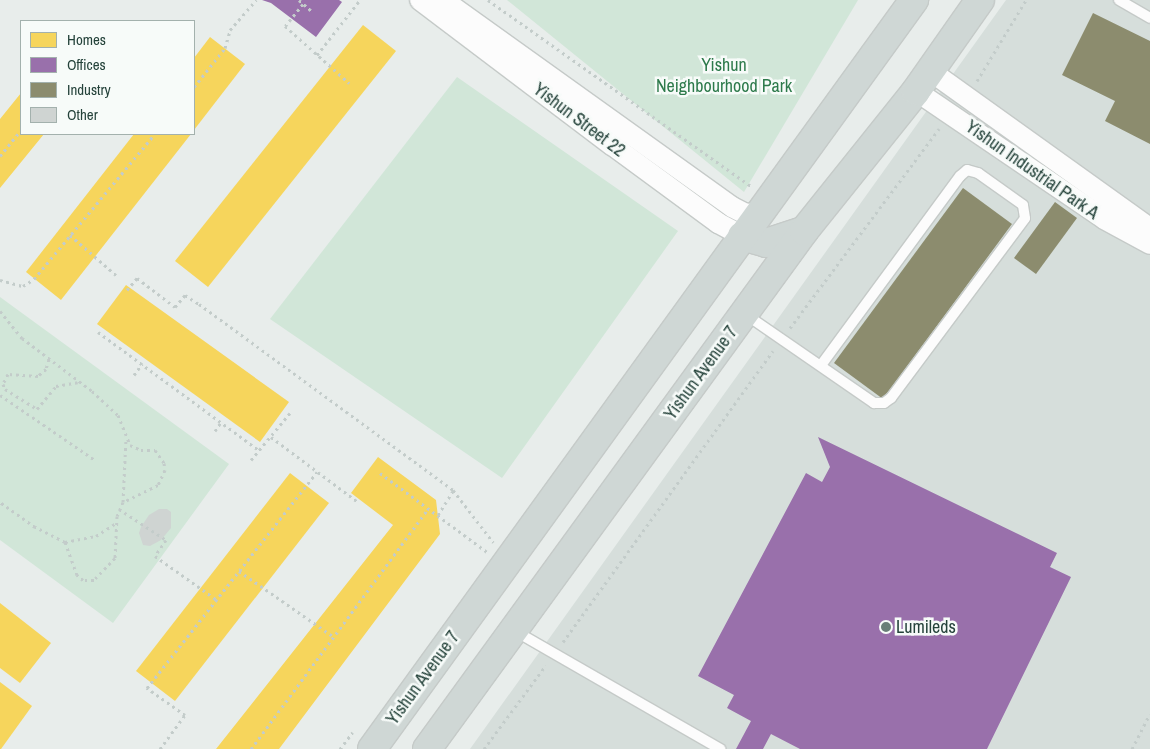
<!DOCTYPE html>
<style>
body{margin:0}
#map{position:relative;width:1150px;height:749px;overflow:hidden;background:#e8edeb;font-family:"Archivo Narrow",sans-serif}
div>[style]{position:absolute}
[style*='--x']{left:calc(var(--x)*1px);top:calc(var(--y)*1px);width:calc(var(--w)*1px);rotate:calc(var(--a)*1deg)}
.built>*{inset:0;background:#d6dedb}
.green>*{inset:0;background:#d1e6d8}
.homes>*{inset:0;background:#f6d55c}
.offices>*{inset:0;background:#9970ab}
.industry>*{inset:0;background:#8c8c6e}
.building>*{inset:0;background:#cfd4d2}
.path>*{height:3px;margin-top:-1.5px;transform-origin:0;background:repeating-linear-gradient(90deg,#c3ccca 0 2.5px,transparent 0 6.5px)}
.roads{filter:drop-shadow(1px 0 #c5cac8) drop-shadow(-1px 0 #c5cac8) drop-shadow(0 1px #c5cac8) drop-shadow(0 -1px #c5cac8)}
.lane>*{height:10px;margin:-5px;padding:0 5px;transform-origin:5px;border-radius:5px;background:#fcfcfc}
.street>*{height:20px;margin:-10px;padding:0 10px;transform-origin:10px;border-radius:10px;background:#fcfcfc}
.primary>*{height:28px;margin:-14px;padding:0 14px;transform-origin:14px;border-radius:14px;background:#cfd7d5}
.dots>*{width:14px;height:14px;translate:-50% -50%;box-sizing:border-box;border:2px solid #f7fbf9;border-radius:50%}
span{translate:-50% -50%;white-space:nowrap;text-align:center;line-height:1.15;-webkit-text-stroke:5px #f7fbf9;paint-order:stroke}
.park-label{font-size:18px;color:#2d7a4b}
.street-label{font-size:18px;color:#24423a}
.poi-label{font-size:18px;color:#24423a}
.left{translate:0 -50%;text-align:left}
.legend{position:absolute;left:20px;top:20px;width:175px;height:115px;box-sizing:border-box;background:#f7fbf9;border:1px solid #a3b1ad;margin:0;padding:6px 9px;list-style:none;font-size:15px;color:#24423a}
.legend li{display:flex;align-items:center;gap:10px;height:25px}
.legend b{width:25px;border:1px solid #a3b1ad}
</style>
<div id="map">
<div class="built">
<i style="clip-path:polygon(1006px 0,1150px 0,1150px 749px,470px 749px)"></i>
</div>
<div class="green">
<i style="clip-path:polygon(507px 0,858px 0,744px 192px)"></i>
<i style="clip-path:polygon(457px 77px,678px 231px,502px 478px,270px 319px)"></i>
<i style="clip-path:polygon(0 297px,229px 464px,113px 623px,0 540px)"></i>
</div>
<div class="homes">
<i style="clip-path:polygon(363px 25px,396px 51px,208px 287px,175px 261px)"></i>
<i style="clip-path:polygon(210px 37px,245px 64px,194px 130px,194px 58px)"></i>
<i style="clip-path:polygon(21px 93px,21px 134px,44px 134px,0 188px,0 119px)"></i>
<i style="clip-path:polygon(134px 134px,191px 134px,61px 300px,26px 272px)"></i>
<i style="clip-path:polygon(126px 285px,289px 402px,260px 442px,97px 324px)"></i>
<i style="clip-path:polygon(378px 457px,436px 500px,440px 534px,279px 749px,216px 749px,393px 525px,351px 493px)"></i>
<i style="clip-path:polygon(290px 473px,329px 503px,175px 701px,136px 671px)"></i>
<i style="clip-path:polygon(0 603px,51px 643px,20px 683px,0 668px)"></i>
<i style="clip-path:polygon(0 682px,32px 706px,1px 749px,0 749px)"></i>
</div>
<div class="offices">
<i style="clip-path:polygon(262px 0,339px 0,342px 2px,316px 37px,271px 3px)"></i>
<i style="clip-path:polygon(818px 437px,1057px 553px,1050px 567px,1071px 577px,987px 749px,800px 749px,771px 734px,763px 749px,736px 749px,751px 721px,727px 708px,734px 695px,698px 676px,806px 473px,822px 482px,830px 467px)"></i>
</div>
<div class="industry">
<i style="clip-path:polygon(1093px 13px,1150px 41px,1150px 144px,1105px 121px,1115px 101px,1062px 75px)"></i>
<i style="clip-path:polygon(963px 188px,1012px 224px,883px 399px,834px 363px)"></i>
<i style="clip-path:polygon(1055px 202px,1077px 218px,1036px 274px,1014px 258px)"></i>
</div>
<div class="building">
<i style="clip-path:polygon(159px 509px,167px 509px,171px 512px,171px 528px,161px 540px,150px 546px,143px 545px,139px 533px,141px 527px,149px 515px)"></i>
</div>
<div class="path">
<i style="--x:299;--y:0;--w:18;--a:41"></i>
<i style="--x:488;--y:0;--w:322;--a:35.3"></i>
<i style="--x:303;--y:4;--w:28;--a:129"></i>
<i style="--x:285;--y:26;--w:86;--a:41.7"></i>
<i style="--x:317;--y:55;--w:70;--a:-52"></i>
<i style="--x:977;--y:81;--w:95;--a:-58.8"></i>
<i style="--x:194;--y:87;--w:50;--a:-51.5"></i>
<i style="--x:225;--y:48;--w:19;--a:-74"></i>
<i style="--x:230;--y:30;--w:40;--a:-49"></i>
<i style="--x:0;--y:156;--w:33;--a:-51"></i>
<i style="--x:70;--y:235;--w:61;--a:41"></i>
<i style="--x:0;--y:280;--w:24;--a:15"></i>
<i style="--x:23;--y:286;--w:13;--a:-32"></i>
<i style="--x:34;--y:279;--w:189;--a:-50.2"></i>
<i style="--x:127;--y:290;--w:16;--a:-50"></i>
<i style="--x:137;--y:278;--w:48;--a:37.3"></i>
<i style="--x:175;--y:307;--w:16;--a:-50"></i>
<i style="--x:185;--y:295;--w:17;--a:33"></i>
<i style="--x:199;--y:304;--w:315;--a:36.2"></i>
<i style="--x:453;--y:490;--w:66;--a:52.4"></i>
<i style="--x:0;--y:311;--w:35;--a:51"></i>
<i style="--x:22;--y:338;--w:88;--a:37.1"></i>
<i style="--x:92;--y:391;--w:35;--a:43"></i>
<i style="--x:118;--y:415;--w:32;--a:68"></i>
<i style="--x:130;--y:445;--w:12;--a:24"></i>
<i style="--x:141;--y:450;--w:14;--a:0"></i>
<i style="--x:155;--y:450;--w:16;--a:55"></i>
<i style="--x:164;--y:463;--w:7;--a:82"></i>
<i style="--x:165;--y:470;--w:17;--a:115"></i>
<i style="--x:158;--y:485;--w:39;--a:154"></i>
<i style="--x:123;--y:502;--w:15;--a:113"></i>
<i style="--x:117;--y:516;--w:42;--a:92.7"></i>
<i style="--x:115;--y:558;--w:30;--a:134"></i>
<i style="--x:94;--y:580;--w:11;--a:180"></i>
<i style="--x:83;--y:580;--w:8;--a:-140"></i>
<i style="--x:77;--y:575;--w:35;--a:-110"></i>
<i style="--x:65;--y:542;--w:34;--a:-153"></i>
<i style="--x:35;--y:527;--w:43;--a:-144.5"></i>
<i style="--x:790;--y:328;--w:249;--a:-53.2"></i>
<i style="--x:98;--y:332;--w:201;--a:36.3"></i>
<i style="--x:49;--y:359;--w:10;--a:107"></i>
<i style="--x:46;--y:369;--w:11;--a:139"></i>
<i style="--x:38;--y:376;--w:30;--a:-176"></i>
<i style="--x:8;--y:374;--w:11;--a:117"></i>
<i style="--x:3;--y:384;--w:5;--a:68"></i>
<i style="--x:5;--y:389;--w:38;--a:32"></i>
<i style="--x:37;--y:409;--w:30;--a:-50"></i>
<i style="--x:56;--y:386;--w:22;--a:-10"></i>
<i style="--x:134;--y:375;--w:14;--a:-54"></i>
<i style="--x:0;--y:395;--w:115;--a:34.4"></i>
<i style="--x:215;--y:431;--w:11;--a:-56"></i>
<i style="--x:271;--y:437;--w:109;--a:36.8"></i>
<i style="--x:251;--y:460;--w:61;--a:-50.3"></i>
<i style="--x:380;--y:473;--w:133;--a:36.4"></i>
<i style="--x:123;--y:502;--w:63;--a:-87.3"></i>
<i style="--x:119;--y:509;--w:56;--a:33.4"></i>
<i style="--x:166;--y:540;--w:19;--a:125"></i>
<i style="--x:155;--y:556;--w:76;--a:35.4"></i>
<i style="--x:438;--y:515;--w:28;--a:-58"></i>
<i style="--x:65;--y:542;--w:32;--a:-11"></i>
<i style="--x:96;--y:536;--w:24;--a:-33"></i>
<i style="--x:239;--y:571;--w:116;--a:34.8"></i>
<i style="--x:563;--y:642;--w:359;--a:-54.2"></i>
<i style="--x:160;--y:749;--w:42;--a:-53.7"></i>
<i style="--x:185;--y:715;--w:47;--a:-144.6"></i>
<i style="--x:147;--y:688;--w:275;--a:-51.8"></i>
<i style="--x:251;--y:749;--w:298;--a:-53.6"></i>
<i style="--x:340;--y:749;--w:21;--a:-53"></i>
<i style="--x:484;--y:749;--w:104;--a:-53.6"></i>
<i style="--x:1132;--y:749;--w:39;--a:-63"></i>
</div>
<div class="roads">
<div class="lane">
<i style="--x:1119;--y:0;--w:36;--a:30"></i>
<i style="--x:745;--y:314;--w:157;--a:34.6"></i>
<i style="--x:874;--y:403;--w:10;--a:0"></i>
<i style="--x:884;--y:403;--w:9;--a:-36"></i>
<i style="--x:891;--y:398;--w:224;--a:-53.3"></i>
<i style="--x:1025;--y:218;--w:13;--a:-99"></i>
<i style="--x:1023;--y:205;--w:55;--a:-144.6"></i>
<i style="--x:978;--y:173;--w:11;--a:-165"></i>
<i style="--x:967;--y:170;--w:9;--a:139"></i>
<i style="--x:960;--y:176;--w:233;--a:126.3"></i>
<i style="--x:515;--y:631;--w:237;--a:29.9"></i>
</div>
<div class="street">
<i style="--x:420;--y:0;--w:241;--a:37.1"></i>
<i style="--x:612;--y:145;--w:132;--a:36.3"></i>
<i style="--x:718;--y:223;--w:27;--a:28"></i>
<i style="--x:443;--y:0;--w:355;--a:35.6"></i>
<i style="--x:732;--y:207;--w:16;--a:27"></i>
<i style="--x:746;--y:214;--w:12;--a:-5"></i>
<i style="--x:929;--y:70;--w:272;--a:35.6"></i>
<i style="--x:916;--y:91;--w:227;--a:34.2"></i>
<i style="--x:1104;--y:219;--w:52;--a:28.5"></i>
</div>
<div class="primary">
<i style="--x:742;--y:236;--w:25;--a:16"></i>
<i style="--x:766;--y:243;--w:40;--a:-18"></i>
<i style="--x:372;--y:749;--w:925;--a:-54.11"></i>
<i style="--x:427;--y:749;--w:641;--a:-53.95"></i>
<i style="--x:804;--y:231;--w:179;--a:-51.3"></i>
<i style="--x:916;--y:91;--w:111;--a:-54.9"></i>
</div>
</div>
<div class="dots">
<i style="left:886px;top:627px;background:#697e78"></i>
</div>
<div class="park-label">
<span style="left:724px;top:76px">Yishun<br>Neighbourhood Park</span>
</div>
<div class="street-label">
<span style="left:579px;top:120px;rotate:37deg">Yishun Street 22</span>
<span style="left:1032px;top:170px;rotate:35deg">Yishun Industrial Park A</span>
<span style="left:701px;top:373px;rotate:-54deg">Yishun Avenue 7</span>
<span style="left:423px;top:678px;rotate:-54deg">Yishun Avenue 7</span>
</div>
<div class="poi-label">
<span class="left" style="left:896px;top:627px">Lumileds</span>
</div>
<ul class="legend">
<li><b style="height:14px;background:#f6d55c"></b>Homes</li>
<li><b style="height:14px;background:#9970ab"></b>Offices</li>
<li><b style="height:14px;background:#8c8c6e"></b>Industry</li>
<li><b style="height:14px;background:#cfd4d2"></b>Other</li>
</ul>
</div>
